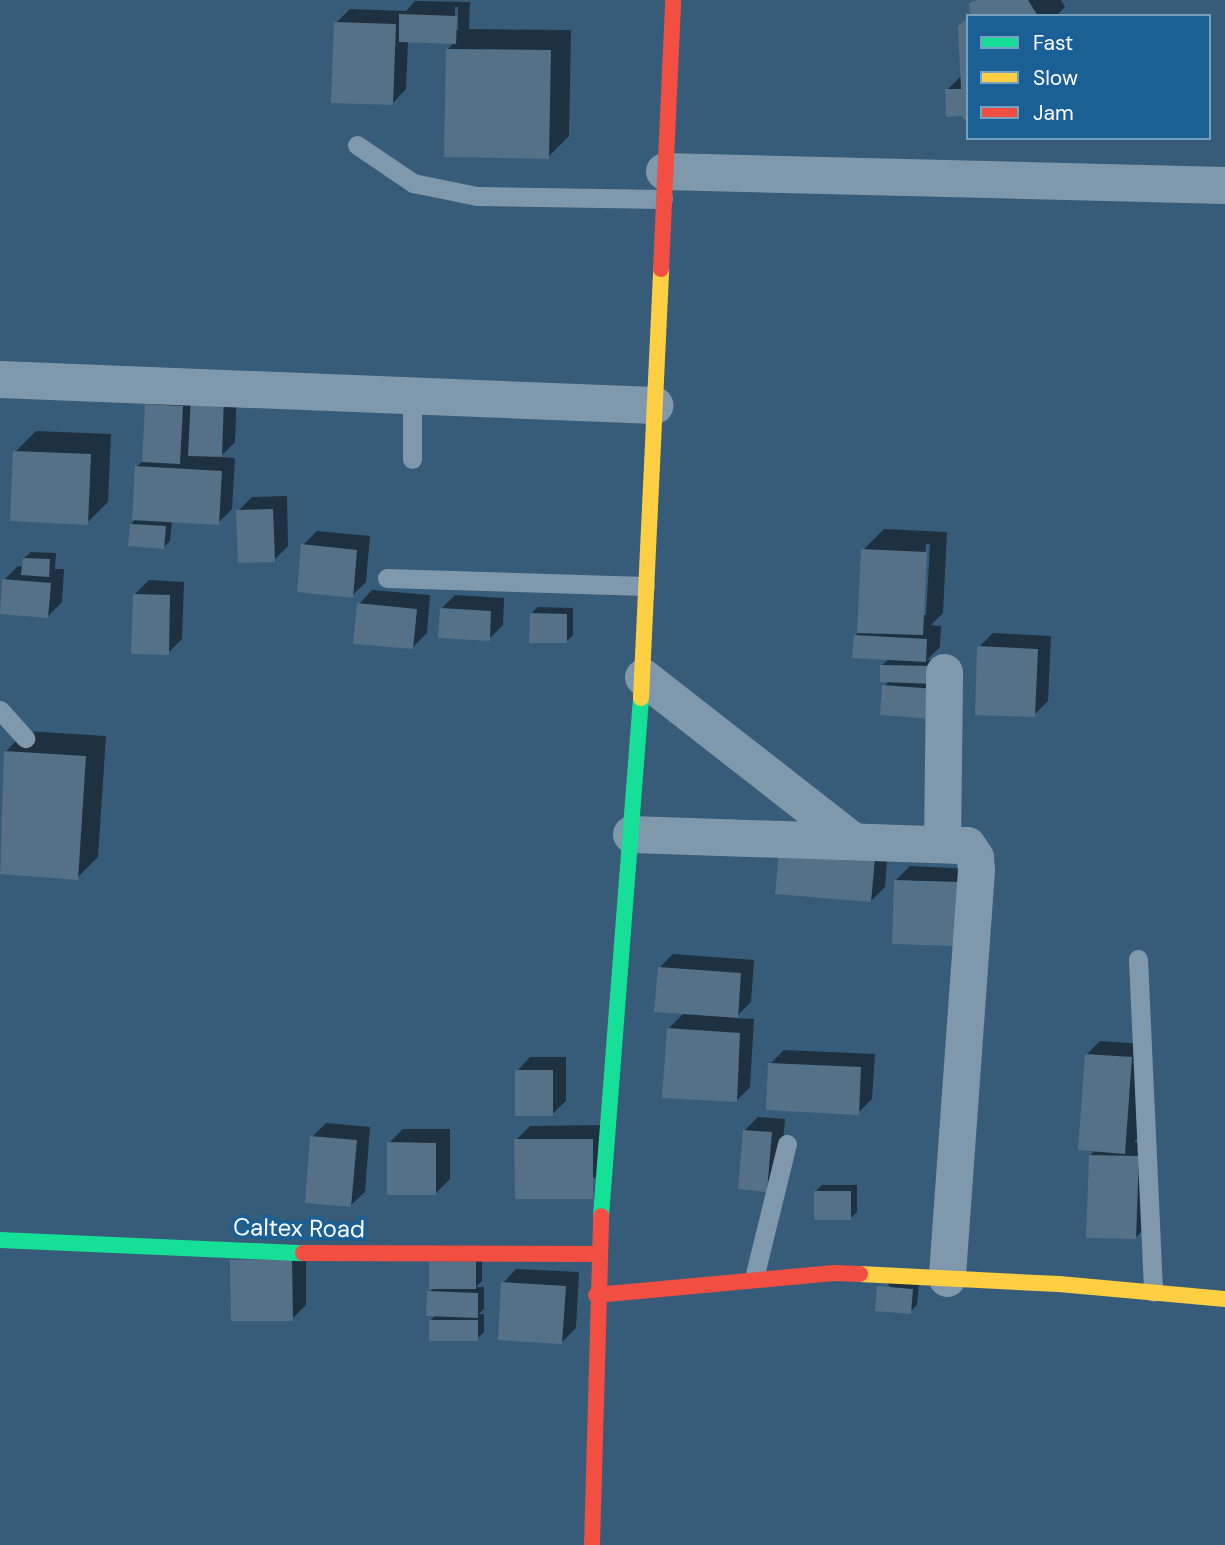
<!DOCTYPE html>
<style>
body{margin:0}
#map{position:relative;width:1225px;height:1545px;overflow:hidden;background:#375c79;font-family:"DM Sans",sans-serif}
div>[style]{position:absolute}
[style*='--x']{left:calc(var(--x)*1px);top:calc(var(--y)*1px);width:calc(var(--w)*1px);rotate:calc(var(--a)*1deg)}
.shadow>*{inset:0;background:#0007}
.building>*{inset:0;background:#547188}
.lane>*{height:19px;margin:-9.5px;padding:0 9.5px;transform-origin:9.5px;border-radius:9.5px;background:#8098ab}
.street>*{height:37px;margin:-18.5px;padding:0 18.5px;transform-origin:18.5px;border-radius:18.5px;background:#8098ab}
.fast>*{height:16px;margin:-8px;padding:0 8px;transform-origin:8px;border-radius:8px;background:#16e098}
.slow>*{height:16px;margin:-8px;padding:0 8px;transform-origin:8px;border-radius:8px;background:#ffcf43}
.jam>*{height:16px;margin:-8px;padding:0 8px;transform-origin:8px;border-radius:8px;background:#f24e42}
span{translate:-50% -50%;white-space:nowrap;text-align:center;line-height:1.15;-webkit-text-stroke:7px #1b6095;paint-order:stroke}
.street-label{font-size:24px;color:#fff}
.legend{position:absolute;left:966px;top:14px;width:245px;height:126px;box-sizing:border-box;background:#1b6095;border:2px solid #76a0bf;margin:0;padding:9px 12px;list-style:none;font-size:21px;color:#fff}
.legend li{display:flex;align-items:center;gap:14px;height:35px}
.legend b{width:35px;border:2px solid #76a0bf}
</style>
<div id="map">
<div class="shadow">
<i style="clip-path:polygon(975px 0,1061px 0,1065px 7px,1056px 16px,971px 16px,971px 4px)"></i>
<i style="clip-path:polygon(evenodd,415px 1px,470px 2px,469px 29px,571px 30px,569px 136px,548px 157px,448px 49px,455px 42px,408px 41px,406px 89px,393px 103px,336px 23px,350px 9px,406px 11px,415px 1px,455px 7px,458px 7px,458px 30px,455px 30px,455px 7px)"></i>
<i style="clip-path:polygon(962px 75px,968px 120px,947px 90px)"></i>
<i style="clip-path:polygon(237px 383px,235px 442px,220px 457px,235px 458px,232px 509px,218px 523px,172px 520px,170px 541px,164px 547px,131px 524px,137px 518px,136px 467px,144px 460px,146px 405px,160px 391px)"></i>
<i style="clip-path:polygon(36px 431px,111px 434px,108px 502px,87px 523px,15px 452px)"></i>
<i style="clip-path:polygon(287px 496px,288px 546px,274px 560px,238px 511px,252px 497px)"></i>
<i style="clip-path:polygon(evenodd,884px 529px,947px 532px,943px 613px,931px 625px,941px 626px,940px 647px,927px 660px,942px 660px,946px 703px,884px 686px,889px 681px,882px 665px,889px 659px,855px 636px,859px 632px,863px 550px,884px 529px,926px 544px,930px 544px,926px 615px,922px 615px,926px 544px)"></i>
<i style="clip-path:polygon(317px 531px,370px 536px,366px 582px,352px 596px,303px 545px)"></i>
<i style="clip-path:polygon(31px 552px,56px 553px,55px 569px,64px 569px,62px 602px,48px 616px,4px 580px,18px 566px,24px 567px,24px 558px)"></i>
<i style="clip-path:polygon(149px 580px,184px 582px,182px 639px,168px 653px,135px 594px)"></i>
<i style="clip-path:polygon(372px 590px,430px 595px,427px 633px,413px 647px,359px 604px)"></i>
<i style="clip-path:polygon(455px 595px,504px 598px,503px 625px,489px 639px,441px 609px)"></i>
<i style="clip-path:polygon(538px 607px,573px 608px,573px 635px,566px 642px,532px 613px)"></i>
<i style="clip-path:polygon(993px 633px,1051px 636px,1048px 701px,1034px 715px,979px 647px)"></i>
<i style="clip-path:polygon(26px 731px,106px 736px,98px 857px,77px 878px,0 872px,5px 752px)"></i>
<i style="clip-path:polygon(795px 827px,889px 834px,885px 887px,871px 901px)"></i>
<i style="clip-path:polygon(910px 866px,973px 869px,958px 944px,896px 880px)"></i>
<i style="clip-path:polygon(673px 954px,754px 960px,751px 1002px,735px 1018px,754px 1019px,750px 1087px,736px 1101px,668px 1029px,685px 1012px,659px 968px)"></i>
<i style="clip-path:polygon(1100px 1041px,1145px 1044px,1138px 1138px,1134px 1142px,1152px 1143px,1149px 1224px,1135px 1238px,1090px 1155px,1096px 1150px,1087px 1054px)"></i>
<i style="clip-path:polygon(784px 1050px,875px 1054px,872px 1099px,858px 1113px,770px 1064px)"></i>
<i style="clip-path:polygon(530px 1057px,566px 1057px,566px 1101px,552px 1114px,517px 1071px)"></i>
<i style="clip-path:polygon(758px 1117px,785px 1119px,780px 1176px,766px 1190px,744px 1131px)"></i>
<i style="clip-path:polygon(326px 1123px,370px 1127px,365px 1192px,351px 1205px,312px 1137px)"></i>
<i style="clip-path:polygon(606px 1125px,606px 1183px,516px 1140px,530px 1126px)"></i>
<i style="clip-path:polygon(403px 1129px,450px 1129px,450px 1179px,436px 1193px,389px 1143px)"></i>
<i style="clip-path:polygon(822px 1185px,857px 1185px,857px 1212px,850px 1219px,816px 1191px)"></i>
<i style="clip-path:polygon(306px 1246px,306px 1305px,292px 1319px,233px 1320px)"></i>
<i style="clip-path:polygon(482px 1256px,482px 1281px,476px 1287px,484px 1287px,484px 1309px,479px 1314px,484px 1314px,484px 1332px,477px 1339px,430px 1321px,437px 1314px,429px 1292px)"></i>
<i style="clip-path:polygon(516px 1269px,579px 1272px,576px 1328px,562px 1342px,503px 1283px)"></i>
<i style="clip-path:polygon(885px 1280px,919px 1283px,917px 1305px,910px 1312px)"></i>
</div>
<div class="building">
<i style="clip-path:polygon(976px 0,1028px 0,1038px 16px,970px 16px,969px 3px)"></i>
<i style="clip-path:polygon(399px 14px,457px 16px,456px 44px,399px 42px)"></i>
<i style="clip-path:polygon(968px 18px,968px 122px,961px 116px,946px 117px,945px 89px,961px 89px,958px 26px)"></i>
<i style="clip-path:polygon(334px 22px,396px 24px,393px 105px,331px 103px)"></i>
<i style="clip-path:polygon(446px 49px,551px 50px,549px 159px,444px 157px)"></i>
<i style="clip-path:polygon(191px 395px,224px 397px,222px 457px,188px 456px)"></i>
<i style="clip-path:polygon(145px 404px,183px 406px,180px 464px,142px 462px)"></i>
<i style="clip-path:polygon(13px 451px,91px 454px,88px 525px,10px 521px)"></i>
<i style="clip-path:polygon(135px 466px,222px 471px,219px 525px,132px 520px)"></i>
<i style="clip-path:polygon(273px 509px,275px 562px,238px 563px,236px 510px)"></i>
<i style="clip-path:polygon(130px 524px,166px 526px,164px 549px,128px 546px)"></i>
<i style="clip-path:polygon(301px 544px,357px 550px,353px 598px,297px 592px)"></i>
<i style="clip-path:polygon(861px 549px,927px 552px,923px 635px,857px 633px)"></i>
<i style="clip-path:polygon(23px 558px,50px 559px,49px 577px,21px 575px)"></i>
<i style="clip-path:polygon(2px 579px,51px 583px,48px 618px,0 614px)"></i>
<i style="clip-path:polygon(133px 594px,170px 595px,169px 655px,131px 654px)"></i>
<i style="clip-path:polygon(357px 603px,417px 609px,413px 649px,353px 644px)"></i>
<i style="clip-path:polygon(440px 608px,491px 611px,490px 641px,438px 638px)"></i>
<i style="clip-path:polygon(530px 613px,567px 614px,567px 643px,529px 643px)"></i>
<i style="clip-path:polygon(854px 635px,927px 639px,926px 662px,852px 658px)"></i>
<i style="clip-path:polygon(977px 646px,1038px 649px,1035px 717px,975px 715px)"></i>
<i style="clip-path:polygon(880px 665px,936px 666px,936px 684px,880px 682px)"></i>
<i style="clip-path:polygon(882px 685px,935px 689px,933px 719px,880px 715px)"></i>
<i style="clip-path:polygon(4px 751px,86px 756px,78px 880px,0 874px)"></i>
<i style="clip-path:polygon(780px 840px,876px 847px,871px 902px,775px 894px)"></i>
<i style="clip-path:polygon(894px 880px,960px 882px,958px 946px,892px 944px)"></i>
<i style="clip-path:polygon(658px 967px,741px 973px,738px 1018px,654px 1012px)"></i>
<i style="clip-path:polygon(667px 1028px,740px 1033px,737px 1102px,662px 1098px)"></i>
<i style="clip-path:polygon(1085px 1054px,1132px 1057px,1125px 1154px,1078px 1150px)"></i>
<i style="clip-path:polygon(768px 1063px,861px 1067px,859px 1115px,766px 1110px)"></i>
<i style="clip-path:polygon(515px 1070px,553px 1070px,553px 1116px,515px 1116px)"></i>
<i style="clip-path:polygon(743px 1130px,772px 1132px,767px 1192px,738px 1189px)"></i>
<i style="clip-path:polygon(310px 1136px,357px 1140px,351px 1207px,305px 1203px)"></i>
<i style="clip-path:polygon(514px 1139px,593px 1139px,593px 1199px,515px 1199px)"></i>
<i style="clip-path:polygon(387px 1142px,436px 1143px,436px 1195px,387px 1195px)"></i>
<i style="clip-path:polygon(1089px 1155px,1139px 1156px,1136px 1239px,1086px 1238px)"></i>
<i style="clip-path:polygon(814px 1191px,851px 1191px,851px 1220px,814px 1220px)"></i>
<i style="clip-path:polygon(292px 1259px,293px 1321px,231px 1321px,230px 1260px)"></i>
<i style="clip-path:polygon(429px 1262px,476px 1262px,476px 1289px,429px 1289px)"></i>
<i style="clip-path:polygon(501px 1282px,566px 1286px,562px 1344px,498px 1340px)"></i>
<i style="clip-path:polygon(877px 1286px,913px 1289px,911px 1314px,875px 1311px)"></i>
<i style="clip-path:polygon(427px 1291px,478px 1293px,478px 1318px,426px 1316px)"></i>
<i style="clip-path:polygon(429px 1320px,478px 1320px,478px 1341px,429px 1341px)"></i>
</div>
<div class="lane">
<i style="--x:357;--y:145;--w:68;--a:34.2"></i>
<i style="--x:413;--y:183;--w:65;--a:11.5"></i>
<i style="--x:477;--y:196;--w:186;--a:0.9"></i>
<i style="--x:412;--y:394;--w:65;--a:90"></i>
<i style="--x:387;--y:578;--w:258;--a:1.8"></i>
<i style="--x:0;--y:710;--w:38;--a:48"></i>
<i style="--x:1138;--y:959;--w:333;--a:87.4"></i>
<i style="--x:754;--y:1278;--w:138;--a:-76.2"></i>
</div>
<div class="street">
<i style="--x:664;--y:171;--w:561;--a:1.43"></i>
<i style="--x:0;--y:379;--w:655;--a:2.28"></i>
<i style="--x:643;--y:677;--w:265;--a:38"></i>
<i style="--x:631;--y:834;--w:336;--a:1.9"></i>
<i style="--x:967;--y:845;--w:14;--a:56"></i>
<i style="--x:975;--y:857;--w:13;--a:86"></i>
<i style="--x:976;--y:870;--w:409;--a:94.1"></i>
<i style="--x:942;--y:843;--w:171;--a:-89.3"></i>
</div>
<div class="fast">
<i style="--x:601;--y:1216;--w:520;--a:-85.58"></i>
<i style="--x:0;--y:1240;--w:303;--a:2.5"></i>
</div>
<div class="slow">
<i style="--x:641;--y:698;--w:429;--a:-87.3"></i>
<i style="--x:860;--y:1274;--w:199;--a:2.9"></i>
<i style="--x:1059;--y:1284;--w:167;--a:5.2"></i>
</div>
<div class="jam">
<i style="--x:661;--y:269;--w:269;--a:-87.4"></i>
<i style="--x:303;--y:1253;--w:295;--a:0.2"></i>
<i style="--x:596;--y:1295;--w:239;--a:-5.3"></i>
<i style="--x:834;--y:1273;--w:26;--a:2"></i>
<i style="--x:592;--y:1545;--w:329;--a:-88.4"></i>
</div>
<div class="street-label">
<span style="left:299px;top:1228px;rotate:1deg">Caltex Road</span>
</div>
<ul class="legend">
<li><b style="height:9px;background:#16e098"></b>Fast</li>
<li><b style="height:9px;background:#ffcf43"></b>Slow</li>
<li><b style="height:9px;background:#f24e42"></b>Jam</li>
</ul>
</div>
